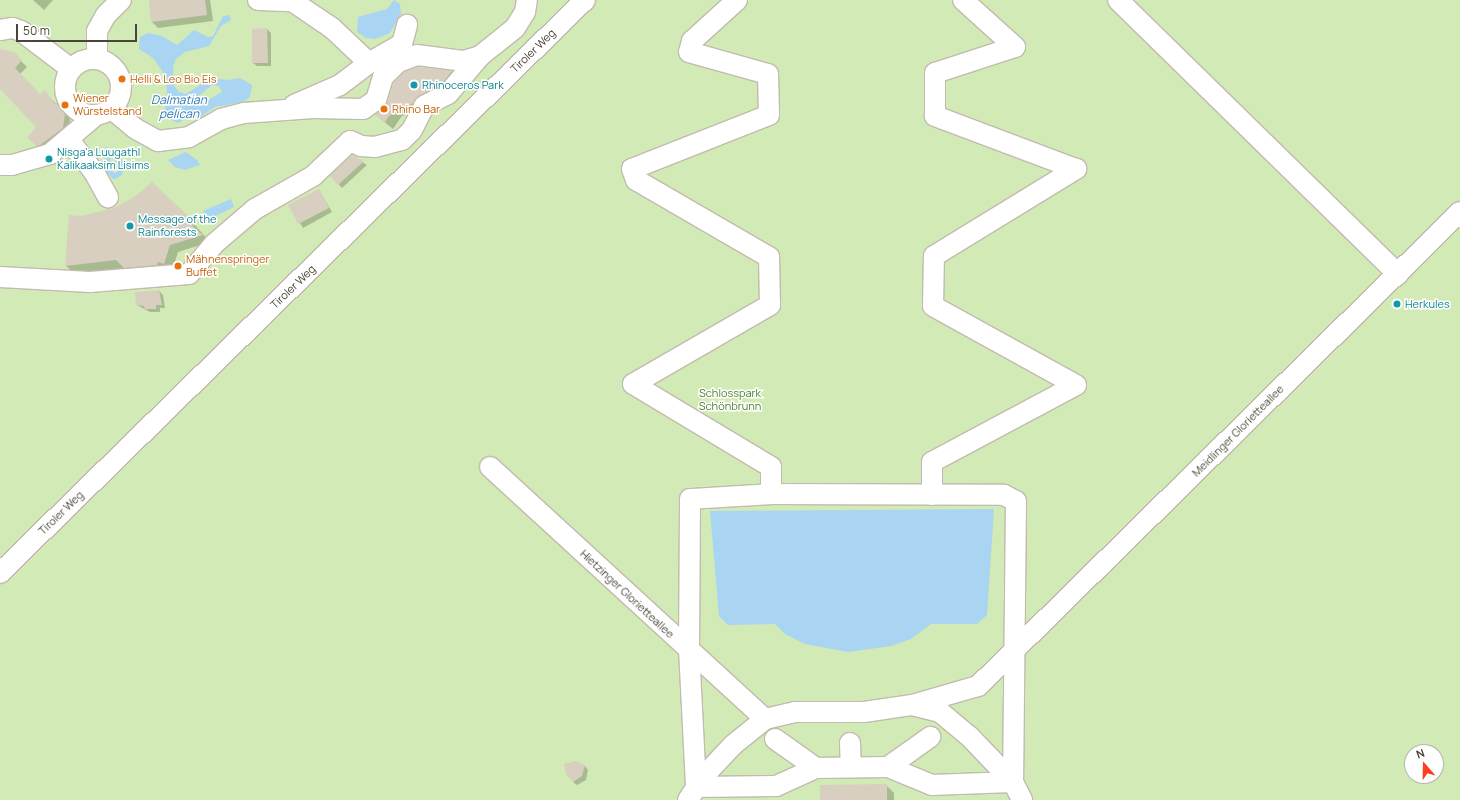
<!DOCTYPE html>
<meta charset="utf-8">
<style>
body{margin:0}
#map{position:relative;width:1460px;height:800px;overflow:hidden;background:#f6f3ec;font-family:Manrope,sans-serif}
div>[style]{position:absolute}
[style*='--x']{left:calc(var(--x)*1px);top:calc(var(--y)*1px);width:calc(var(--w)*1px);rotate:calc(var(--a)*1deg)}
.green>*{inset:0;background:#d2eab5}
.water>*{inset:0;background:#a9d4f2}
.shadow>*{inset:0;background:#0003}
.stream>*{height:5px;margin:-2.5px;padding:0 2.5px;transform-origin:2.5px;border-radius:2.5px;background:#a9d4f2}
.building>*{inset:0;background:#d8cfc1}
.roads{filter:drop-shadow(1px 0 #c2bbae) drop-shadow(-1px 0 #c2bbae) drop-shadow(0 1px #c2bbae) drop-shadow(0 -1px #c2bbae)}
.minor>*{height:20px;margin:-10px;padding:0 10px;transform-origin:10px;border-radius:10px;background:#fff}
.minor>.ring{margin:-10px;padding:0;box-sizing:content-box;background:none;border:20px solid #fff;border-radius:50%}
.dots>*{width:11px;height:11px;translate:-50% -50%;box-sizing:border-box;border:2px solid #fff;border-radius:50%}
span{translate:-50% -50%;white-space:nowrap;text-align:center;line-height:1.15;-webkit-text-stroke:3px #fff;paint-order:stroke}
.street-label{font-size:11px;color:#4b4439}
.food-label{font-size:11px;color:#c56008}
.left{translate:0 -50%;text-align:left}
.culture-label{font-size:11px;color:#0d838f}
.park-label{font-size:11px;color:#4a7f2a}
.water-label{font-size:12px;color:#2e7ab2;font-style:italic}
.north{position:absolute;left:1404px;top:744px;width:40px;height:40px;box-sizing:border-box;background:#fff;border:1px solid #b7b4b0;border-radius:50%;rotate:340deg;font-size:11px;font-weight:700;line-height:16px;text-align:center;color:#4b4439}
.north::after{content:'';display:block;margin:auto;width:14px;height:18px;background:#fc3f1d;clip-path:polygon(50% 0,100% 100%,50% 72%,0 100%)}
.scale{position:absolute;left:16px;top:24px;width:121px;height:18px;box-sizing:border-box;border:2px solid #4b4439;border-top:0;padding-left:5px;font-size:12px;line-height:14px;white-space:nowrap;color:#4b4439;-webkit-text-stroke:3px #fff;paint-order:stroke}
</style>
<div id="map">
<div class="green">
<i style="clip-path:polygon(evenodd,0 0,1460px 0,1460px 800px,0 800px,0 0,1412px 752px,1436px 752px,1436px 776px,1412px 776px,1412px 752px)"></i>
</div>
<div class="water">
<i style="clip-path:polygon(394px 0,400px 4px,401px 14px,390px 33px,375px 39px,366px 38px,357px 32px,358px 17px,387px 9px)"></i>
<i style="clip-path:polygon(evenodd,229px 15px,231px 20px,221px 26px,209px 46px,185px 52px,176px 59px,173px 67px,174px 86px,179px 92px,186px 94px,210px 78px,228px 80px,240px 78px,252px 85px,250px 97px,243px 102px,215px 107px,200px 117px,190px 116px,178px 123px,171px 120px,165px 109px,167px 89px,163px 72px,153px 58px,139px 49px,140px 37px,148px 33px,162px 36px,177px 45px,194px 30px,208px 37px,213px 36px,223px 16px,229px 15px,212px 85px,219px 86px,222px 92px,198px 106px,195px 99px,212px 85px)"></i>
<i style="clip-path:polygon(186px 152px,197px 160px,200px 165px,185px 170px,175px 167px,168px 160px)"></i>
<i style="clip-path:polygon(231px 199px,234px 207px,209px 219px,205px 217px,203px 211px)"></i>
<i style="clip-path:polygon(994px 509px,987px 615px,977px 624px,931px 624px,911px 639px,891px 646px,848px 652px,805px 644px,785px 634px,775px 624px,728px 625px,719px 616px,710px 511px)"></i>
</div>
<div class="shadow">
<i style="clip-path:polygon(33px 0,53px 0,44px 10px)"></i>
<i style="clip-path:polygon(150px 0,210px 0,213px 21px,158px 28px,152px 22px)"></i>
<i style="clip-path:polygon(267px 29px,271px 33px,271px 66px,257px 66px,253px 63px)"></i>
<i style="clip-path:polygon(13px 53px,27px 67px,20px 74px,40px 95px,45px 92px,56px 104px,63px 99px,76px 115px,70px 119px,69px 133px,43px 151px,28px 138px,37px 127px,0 88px,0 54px)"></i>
<i style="clip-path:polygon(418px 68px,452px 72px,459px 79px,420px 111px,402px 116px,393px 129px,376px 115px)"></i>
<i style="clip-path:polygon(353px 156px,367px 165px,342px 188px,331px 176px)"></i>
<i style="clip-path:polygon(319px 190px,332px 212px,303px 228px,290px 206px)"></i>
<i style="clip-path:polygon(186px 215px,210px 242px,178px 252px,172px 271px,133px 275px,124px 268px,74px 273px,66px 266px)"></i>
<i style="clip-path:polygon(159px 291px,163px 295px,165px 308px,160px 308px,160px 312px,150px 312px,137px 305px)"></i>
<i style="clip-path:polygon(585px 766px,588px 770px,586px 780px,577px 785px,573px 782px)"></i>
<i style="clip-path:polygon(886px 785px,894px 793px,894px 800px,821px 800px)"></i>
</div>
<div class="stream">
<i style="--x:106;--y:149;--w:21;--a:85"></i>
<i style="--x:108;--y:170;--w:8;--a:45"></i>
<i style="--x:114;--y:176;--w:6;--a:-31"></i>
<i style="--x:119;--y:173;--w:9;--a:-72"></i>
<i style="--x:122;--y:164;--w:15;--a:-132"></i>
<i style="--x:112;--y:153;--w:4;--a:-166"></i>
</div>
<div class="building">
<i style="clip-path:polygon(149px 0,205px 0,207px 15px,151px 22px)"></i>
<i style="clip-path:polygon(267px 28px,268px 63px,252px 63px,252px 29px)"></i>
<i style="clip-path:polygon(0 49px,14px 52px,22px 60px,15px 68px,40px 94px,45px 90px,55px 104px,63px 97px,72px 109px,65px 113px,63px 128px,40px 145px,37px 146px,27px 138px,36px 127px,0 89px)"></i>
<i style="clip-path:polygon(418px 67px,452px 71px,441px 85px,419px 96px,412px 104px,394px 109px,385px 122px,375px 115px,387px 104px,393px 83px,404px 72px)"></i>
<i style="clip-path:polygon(352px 155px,364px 161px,338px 185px,330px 176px)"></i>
<i style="clip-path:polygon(152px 182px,187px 215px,194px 228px,203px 235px,170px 245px,164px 264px,158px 262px,157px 265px,124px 268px,116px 260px,65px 266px,69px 215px,81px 216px,114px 208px,136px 196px)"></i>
<i style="clip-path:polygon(319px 189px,329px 208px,298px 224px,288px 205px)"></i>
<i style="clip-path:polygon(159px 290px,162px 305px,156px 305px,156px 309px,145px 309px,144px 306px,136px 305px,135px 292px)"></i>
<i style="clip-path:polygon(576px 761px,585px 765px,582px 776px,573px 782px,566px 774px,564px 764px)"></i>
<i style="clip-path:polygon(887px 784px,887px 800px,820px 800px,820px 785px)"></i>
</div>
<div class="roads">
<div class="minor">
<i style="--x:258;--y:0;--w:34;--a:2"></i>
<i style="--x:292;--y:1;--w:48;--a:34"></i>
<i style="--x:332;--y:28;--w:51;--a:43.4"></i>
<i style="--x:369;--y:63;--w:36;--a:143"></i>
<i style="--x:340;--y:85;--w:50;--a:156.5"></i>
<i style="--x:737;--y:0;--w:61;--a:137.7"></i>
<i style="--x:692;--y:41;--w:11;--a:105"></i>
<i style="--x:689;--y:52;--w:82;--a:15.6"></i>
<i style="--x:768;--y:74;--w:41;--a:88.6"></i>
<i style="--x:769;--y:115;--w:147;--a:158.5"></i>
<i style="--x:632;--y:169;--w:12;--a:70"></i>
<i style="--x:636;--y:180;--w:154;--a:30.1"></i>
<i style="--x:769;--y:257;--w:48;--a:88.8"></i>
<i style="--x:770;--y:305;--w:158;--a:150"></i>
<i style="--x:633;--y:384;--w:161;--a:31"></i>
<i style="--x:771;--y:467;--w:27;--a:90"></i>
<i style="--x:1118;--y:0;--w:392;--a:44.4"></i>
<i style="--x:0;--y:30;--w:13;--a:-9"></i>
<i style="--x:13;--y:28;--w:9;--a:21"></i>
<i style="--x:21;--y:31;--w:63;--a:37.2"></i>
<i class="ring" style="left:65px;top:59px;width:36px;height:36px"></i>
<i style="--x:97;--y:59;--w:28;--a:-90"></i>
<i style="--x:97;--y:31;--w:18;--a:-61"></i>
<i style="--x:106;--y:15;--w:21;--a:-45"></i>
<i style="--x:369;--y:63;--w:38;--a:-30"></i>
<i style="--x:402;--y:44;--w:20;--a:-75"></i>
<i style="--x:112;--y:109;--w:31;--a:40"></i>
<i style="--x:136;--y:129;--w:25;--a:29"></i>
<i style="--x:158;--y:141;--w:31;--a:-7"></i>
<i style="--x:189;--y:137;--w:37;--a:-29"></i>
<i style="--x:221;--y:119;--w:24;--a:-15"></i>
<i style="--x:244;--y:113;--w:69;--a:-4.1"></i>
<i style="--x:313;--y:108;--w:50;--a:1.1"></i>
<i style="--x:363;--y:109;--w:16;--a:-35"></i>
<i style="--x:376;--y:100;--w:24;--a:-73"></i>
<i style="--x:383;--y:77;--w:21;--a:-45"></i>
<i style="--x:398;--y:62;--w:20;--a:-20"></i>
<i style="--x:417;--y:55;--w:46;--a:7.4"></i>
<i style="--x:463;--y:61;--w:18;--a:-16"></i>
<i style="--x:480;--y:56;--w:45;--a:-38.7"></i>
<i style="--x:515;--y:28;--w:19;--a:-58"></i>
<i style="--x:525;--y:12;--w:12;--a:-81"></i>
<i style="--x:69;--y:140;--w:41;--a:52"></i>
<i style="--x:94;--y:172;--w:29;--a:61"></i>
<i style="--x:0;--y:165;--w:12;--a:0"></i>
<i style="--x:12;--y:165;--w:40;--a:-16"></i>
<i style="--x:50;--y:154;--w:59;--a:-40.2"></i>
<i style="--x:0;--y:277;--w:90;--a:3.2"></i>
<i style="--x:90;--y:282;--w:99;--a:-4.6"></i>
<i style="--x:189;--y:274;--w:39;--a:-50"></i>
<i style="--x:214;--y:244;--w:54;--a:-40.5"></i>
<i style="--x:255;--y:209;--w:67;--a:-29.6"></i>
<i style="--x:313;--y:176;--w:51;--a:-43.4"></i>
<i style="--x:350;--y:141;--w:12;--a:24"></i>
<i style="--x:361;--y:146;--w:14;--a:4"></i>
<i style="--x:375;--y:147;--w:28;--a:-15"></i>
<i style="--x:402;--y:140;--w:14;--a:-45"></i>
<i style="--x:412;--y:130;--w:27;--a:-63"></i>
<i style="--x:424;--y:106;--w:27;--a:-27"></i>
<i style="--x:448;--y:94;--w:50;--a:-49.9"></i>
<i style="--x:490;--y:467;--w:373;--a:42.5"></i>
<i style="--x:771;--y:494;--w:233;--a:0.2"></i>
<i style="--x:1004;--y:495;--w:13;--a:27"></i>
<i style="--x:1016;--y:501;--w:281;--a:90.6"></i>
<i style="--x:1013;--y:782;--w:81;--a:177.9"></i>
<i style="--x:932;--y:785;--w:48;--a:-157.8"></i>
<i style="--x:888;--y:767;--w:72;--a:179.2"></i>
<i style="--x:816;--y:768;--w:44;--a:155.8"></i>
<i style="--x:776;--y:786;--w:80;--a:179.3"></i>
<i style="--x:696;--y:787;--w:137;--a:-92.9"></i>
<i style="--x:689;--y:650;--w:151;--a:-89.6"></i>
<i style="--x:690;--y:499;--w:81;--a:-3.5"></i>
<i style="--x:932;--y:495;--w:33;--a:-90"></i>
<i style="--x:932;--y:462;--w:163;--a:-28.1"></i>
<i style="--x:1076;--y:385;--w:163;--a:-151.1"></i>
<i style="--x:933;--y:306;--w:50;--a:-88.9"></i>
<i style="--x:934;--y:256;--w:167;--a:-31.5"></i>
<i style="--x:1076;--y:169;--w:151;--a:-159.4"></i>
<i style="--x:935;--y:116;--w:43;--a:-90"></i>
<i style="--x:935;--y:73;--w:84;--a:-18"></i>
<i style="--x:1015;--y:47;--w:70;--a:-137.9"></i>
<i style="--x:0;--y:573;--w:819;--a:-44.41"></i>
<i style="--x:912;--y:705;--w:69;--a:-16.1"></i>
<i style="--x:978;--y:686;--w:676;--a:-44.52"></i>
<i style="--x:775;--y:739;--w:50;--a:35.3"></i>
<i style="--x:850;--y:743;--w:24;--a:88"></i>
<i style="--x:888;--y:767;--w:52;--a:-35.5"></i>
<i style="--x:688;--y:800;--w:27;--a:-57"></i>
<i style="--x:703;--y:777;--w:44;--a:-46.8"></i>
<i style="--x:733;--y:745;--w:41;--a:-39.1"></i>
<i style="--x:765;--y:719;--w:31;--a:-13"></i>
<i style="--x:795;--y:712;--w:69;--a:0"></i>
<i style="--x:864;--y:712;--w:49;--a:-8.3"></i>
<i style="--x:912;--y:705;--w:29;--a:14"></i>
<i style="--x:940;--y:712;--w:38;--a:40"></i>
<i style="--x:969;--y:736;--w:64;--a:46.3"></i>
<i style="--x:1013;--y:782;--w:20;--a:63"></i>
</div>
</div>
<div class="dots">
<i style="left:122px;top:79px;background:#e8710a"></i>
<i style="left:414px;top:85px;background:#0f9aa8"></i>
<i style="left:65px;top:105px;background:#e8710a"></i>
<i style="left:384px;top:109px;background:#e8710a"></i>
<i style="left:49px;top:159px;background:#0f9aa8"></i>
<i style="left:130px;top:226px;background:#0f9aa8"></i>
<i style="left:178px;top:266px;background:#e8710a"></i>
<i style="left:1397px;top:304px;background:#0f9aa8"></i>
</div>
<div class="street-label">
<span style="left:533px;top:51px;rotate:-44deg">Tiroler Weg</span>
<span style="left:293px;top:287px;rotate:-44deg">Tiroler Weg</span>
<span style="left:1238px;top:431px;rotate:-45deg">Meidlinger Glorietteallee</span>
<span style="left:61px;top:513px;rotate:-44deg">Tiroler Weg</span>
<span style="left:627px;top:594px;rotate:43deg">Hietzinger Glorietteallee</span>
</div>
<div class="food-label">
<span class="left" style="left:130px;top:79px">Helli &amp; Leo Bio Eis</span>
<span class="left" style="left:73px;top:105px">Wiener<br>Würstelstand</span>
<span class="left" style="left:392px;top:109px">Rhino Bar</span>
<span class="left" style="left:186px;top:266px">Mähnenspringer<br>Buffet</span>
</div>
<div class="culture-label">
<span class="left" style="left:422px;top:85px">Rhinoceros Park</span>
<span class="left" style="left:57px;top:159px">Nisga'a Luugathl<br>Kalikaaksim Lisims</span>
<span class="left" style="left:138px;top:226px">Message of the<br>Rainforests</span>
<span class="left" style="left:1405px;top:304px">Herkules</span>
</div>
<div class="park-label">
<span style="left:730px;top:400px">Schlosspark<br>Schönbrunn</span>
</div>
<div class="water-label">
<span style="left:179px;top:107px">Dalmatian<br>pelican</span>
</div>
<div class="north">N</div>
<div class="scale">50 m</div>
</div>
